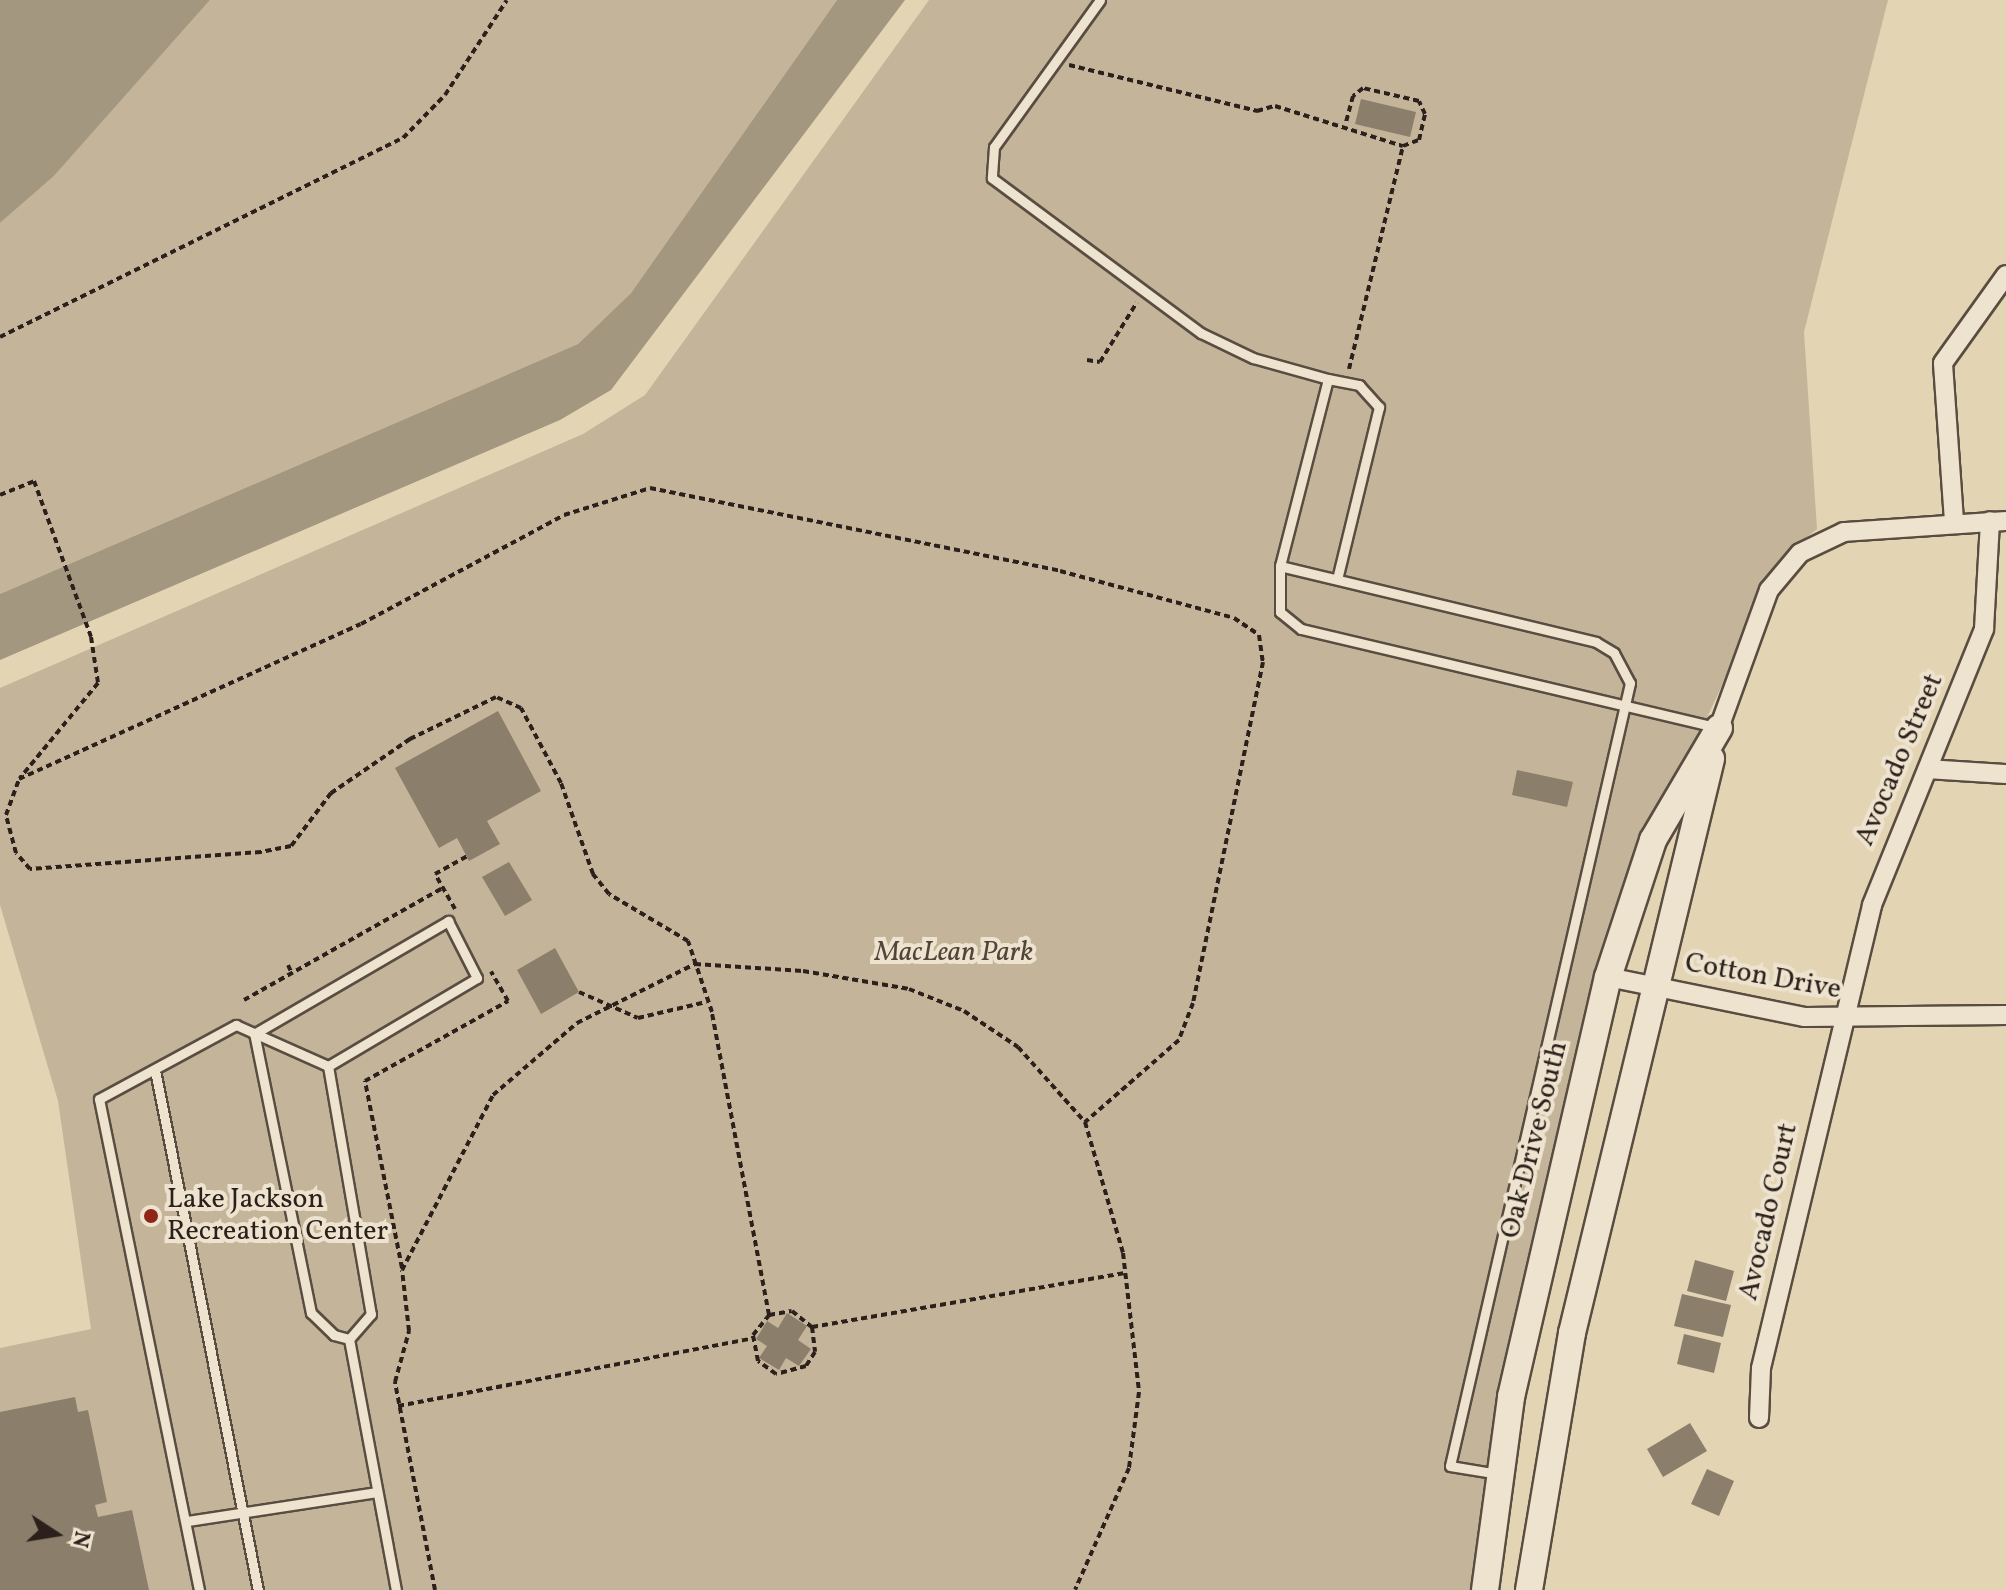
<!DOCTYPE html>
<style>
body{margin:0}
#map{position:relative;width:2006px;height:1590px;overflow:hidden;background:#e3d4b4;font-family:Vollkorn,serif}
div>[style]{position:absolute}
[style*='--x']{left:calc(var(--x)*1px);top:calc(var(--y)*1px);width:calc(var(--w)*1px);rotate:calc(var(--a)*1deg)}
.green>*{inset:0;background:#c4b59a}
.water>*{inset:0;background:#a49780}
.building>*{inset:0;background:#8b7e6b}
.path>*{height:4px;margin-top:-2px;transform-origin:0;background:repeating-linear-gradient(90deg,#2b201b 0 6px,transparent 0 10px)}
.roads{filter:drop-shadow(2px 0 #594d41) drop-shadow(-2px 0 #594d41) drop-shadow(0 2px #594d41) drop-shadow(0 -2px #594d41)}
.lane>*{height:9px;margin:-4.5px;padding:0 4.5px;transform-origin:4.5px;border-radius:4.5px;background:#ede3ce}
.street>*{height:18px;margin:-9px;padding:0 9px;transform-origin:9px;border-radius:9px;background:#ede3ce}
.secondary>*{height:26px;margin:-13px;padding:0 13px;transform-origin:13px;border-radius:13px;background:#ede3ce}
.dots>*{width:22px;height:22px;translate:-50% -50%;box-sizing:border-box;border:4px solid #ede3ce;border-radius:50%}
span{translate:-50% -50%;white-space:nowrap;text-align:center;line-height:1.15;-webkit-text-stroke:8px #ede3ce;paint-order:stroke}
.street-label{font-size:28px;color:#2b201b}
.park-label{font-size:28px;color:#51453b;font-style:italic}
.poi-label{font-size:28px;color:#2b201b}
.left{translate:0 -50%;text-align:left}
.north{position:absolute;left:16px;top:1494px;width:80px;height:80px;-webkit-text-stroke:6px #ede3ce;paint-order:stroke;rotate:102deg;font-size:22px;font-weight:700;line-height:32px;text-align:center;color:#2b201b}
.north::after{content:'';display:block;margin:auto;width:28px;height:36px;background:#2b201b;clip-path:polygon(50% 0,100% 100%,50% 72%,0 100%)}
</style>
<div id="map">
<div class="green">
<i style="clip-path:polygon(210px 0,837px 0,631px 293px,578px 344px,0 594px,0 223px,54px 176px)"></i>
<i style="clip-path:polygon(929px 0,1888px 0,1804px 332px,1817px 529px,1784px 555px,1644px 850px,1499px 1414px,1471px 1590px,0 1590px,0 1348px,91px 1329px,58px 1101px,0 905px,0 688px,583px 434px,645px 395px)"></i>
</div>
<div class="water">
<i style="clip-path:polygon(0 0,210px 0,54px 176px,0 223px)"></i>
<i style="clip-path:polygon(837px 0,905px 0,611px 390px,560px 420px,0 660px,0 594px,578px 344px,631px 293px)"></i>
</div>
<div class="building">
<i style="clip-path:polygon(1361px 99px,1416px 112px,1410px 137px,1355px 124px)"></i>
<i style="clip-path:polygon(498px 711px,541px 791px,487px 821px,500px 844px,469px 861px,457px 838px,439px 848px,395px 768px)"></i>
<i style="clip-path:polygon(1517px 770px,1573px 782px,1567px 807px,1512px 795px)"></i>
<i style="clip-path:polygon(509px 862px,532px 900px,505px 916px,482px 877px)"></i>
<i style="clip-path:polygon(555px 948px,579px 992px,541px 1014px,517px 970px)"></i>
<i style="clip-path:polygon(1695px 1260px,1734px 1271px,1726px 1301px,1687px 1291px)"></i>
<i style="clip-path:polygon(1682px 1294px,1731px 1305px,1723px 1337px,1674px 1326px)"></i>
<i style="clip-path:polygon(787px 1313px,807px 1326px,798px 1340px,811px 1349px,799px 1366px,786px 1358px,779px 1370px,759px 1358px,767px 1346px,756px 1339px,767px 1321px,778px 1328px)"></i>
<i style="clip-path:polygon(1684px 1334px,1721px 1343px,1714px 1373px,1677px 1364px)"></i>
<i style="clip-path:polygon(75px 1397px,78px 1412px,88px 1410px,107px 1502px,95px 1505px,98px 1517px,132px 1510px,149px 1590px,0 1590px,0 1412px)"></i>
<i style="clip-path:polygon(1690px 1423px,1707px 1451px,1663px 1477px,1647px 1449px)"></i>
<i style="clip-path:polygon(1707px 1469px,1734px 1481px,1719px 1516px,1691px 1504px)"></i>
</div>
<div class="path">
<i style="--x:1069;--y:65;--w:194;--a:13.7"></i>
<i style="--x:1257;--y:111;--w:19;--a:-16"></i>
<i style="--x:1275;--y:106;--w:134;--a:17.4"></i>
<i style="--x:1403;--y:146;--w:17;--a:-21"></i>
<i style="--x:1419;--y:140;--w:27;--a:-77"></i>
<i style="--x:1425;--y:114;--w:14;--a:-115"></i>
<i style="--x:1419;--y:101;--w:57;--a:-166.9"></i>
<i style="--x:1363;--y:88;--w:13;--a:141"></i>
<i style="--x:1353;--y:96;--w:28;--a:105"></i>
<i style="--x:0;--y:337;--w:449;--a:-26.3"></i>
<i style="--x:403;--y:138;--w:60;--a:-45.7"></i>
<i style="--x:445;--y:95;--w:113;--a:-56.9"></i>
<i style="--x:1087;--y:360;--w:13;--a:9"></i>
<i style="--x:1100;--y:362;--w:70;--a:-58.3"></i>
<i style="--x:1349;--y:369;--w:229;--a:-76.4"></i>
<i style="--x:0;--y:495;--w:37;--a:-22"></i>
<i style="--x:34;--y:481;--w:166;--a:69.9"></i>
<i style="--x:91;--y:637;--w:47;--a:81.3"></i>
<i style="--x:98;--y:683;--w:123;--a:129.4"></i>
<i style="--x:455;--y:909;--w:40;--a:-119.7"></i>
<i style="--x:435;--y:874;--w:37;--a:-29"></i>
<i style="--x:288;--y:965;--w:10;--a:66"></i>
<i style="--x:579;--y:992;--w:64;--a:23.8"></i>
<i style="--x:638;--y:1018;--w:70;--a:-13.2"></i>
<i style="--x:244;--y:1000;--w:228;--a:-29.4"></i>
<i style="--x:402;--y:1268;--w:191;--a:-101.2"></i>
<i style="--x:365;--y:1081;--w:164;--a:-29.2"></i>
<i style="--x:508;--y:1001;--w:34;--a:-120"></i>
<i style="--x:769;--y:1315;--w:308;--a:-100.7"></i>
<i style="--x:712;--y:1012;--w:75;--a:-108.7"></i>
<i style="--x:688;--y:941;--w:92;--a:-149.3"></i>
<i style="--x:609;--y:894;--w:26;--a:-129"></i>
<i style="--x:593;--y:874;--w:96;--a:-109.4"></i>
<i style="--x:561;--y:783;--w:85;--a:-118.1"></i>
<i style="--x:521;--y:708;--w:27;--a:-156"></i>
<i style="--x:496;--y:697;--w:96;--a:154"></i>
<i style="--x:410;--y:739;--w:96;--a:145.6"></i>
<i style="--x:331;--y:793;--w:66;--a:127"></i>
<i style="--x:291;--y:846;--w:31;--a:169"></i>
<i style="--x:261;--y:852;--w:232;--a:175.8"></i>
<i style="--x:30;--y:869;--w:21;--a:-131"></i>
<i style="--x:16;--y:853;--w:39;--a:-105"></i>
<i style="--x:6;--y:815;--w:38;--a:-70"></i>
<i style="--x:19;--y:779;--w:375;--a:-24.4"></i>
<i style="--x:361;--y:624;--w:230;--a:-28.2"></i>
<i style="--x:564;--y:515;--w:90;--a:-17.4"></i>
<i style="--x:650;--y:488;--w:418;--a:11.4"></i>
<i style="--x:1060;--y:571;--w:180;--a:15.1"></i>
<i style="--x:1234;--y:618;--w:30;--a:34"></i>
<i style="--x:1259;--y:635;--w:27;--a:82"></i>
<i style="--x:1263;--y:662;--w:348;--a:101.6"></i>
<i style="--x:1193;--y:1003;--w:40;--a:111"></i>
<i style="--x:1179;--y:1040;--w:125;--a:138.9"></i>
<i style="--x:812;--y:1327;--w:25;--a:83"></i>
<i style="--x:815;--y:1352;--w:17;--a:123"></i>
<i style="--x:806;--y:1366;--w:31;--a:165"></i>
<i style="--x:776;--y:1374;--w:22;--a:-144"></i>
<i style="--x:758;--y:1361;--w:26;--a:-101"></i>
<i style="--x:753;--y:1335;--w:26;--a:-51"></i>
<i style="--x:769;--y:1315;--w:23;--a:-10"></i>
<i style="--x:792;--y:1311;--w:26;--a:39"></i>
<i style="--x:812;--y:1327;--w:319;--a:-9.8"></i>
<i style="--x:398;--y:1406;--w:361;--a:-10.8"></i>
<i style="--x:435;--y:1590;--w:212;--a:-100.9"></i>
<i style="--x:395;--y:1382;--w:53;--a:-74.6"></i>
<i style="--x:409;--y:1331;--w:61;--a:-96.5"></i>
<i style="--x:402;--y:1270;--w:197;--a:-62.5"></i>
<i style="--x:493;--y:1095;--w:111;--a:-40.6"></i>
<i style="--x:577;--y:1023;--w:132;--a:-26.6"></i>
<i style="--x:695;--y:964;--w:108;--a:3.7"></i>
<i style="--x:803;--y:971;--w:108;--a:9.6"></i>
<i style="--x:909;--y:989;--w:59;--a:21.8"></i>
<i style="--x:964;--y:1011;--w:65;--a:33.7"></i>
<i style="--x:1018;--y:1047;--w:101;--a:48.2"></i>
<i style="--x:1085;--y:1122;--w:136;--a:73.8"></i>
<i style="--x:1123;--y:1253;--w:140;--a:83.4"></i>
<i style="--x:1139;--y:1392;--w:77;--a:97.5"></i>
<i style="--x:1129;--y:1468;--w:133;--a:113.9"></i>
</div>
<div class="roads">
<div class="lane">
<i style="--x:1100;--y:0;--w:181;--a:125.8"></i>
<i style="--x:994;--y:147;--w:31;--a:94"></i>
<i style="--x:992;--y:178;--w:260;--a:36.6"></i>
<i style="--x:1201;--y:333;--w:58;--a:25.7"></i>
<i style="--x:1253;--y:358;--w:78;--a:15.6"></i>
<i style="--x:1328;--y:379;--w:193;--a:104.4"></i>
<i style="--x:1280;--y:566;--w:325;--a:13.5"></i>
<i style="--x:1596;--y:642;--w:21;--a:31"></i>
<i style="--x:1614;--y:653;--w:34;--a:62"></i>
<i style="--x:1630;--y:683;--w:803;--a:102.95"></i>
<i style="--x:1450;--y:1466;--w:50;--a:9.3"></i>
<i style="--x:1328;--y:379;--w:32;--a:11"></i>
<i style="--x:1359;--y:385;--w:30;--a:48"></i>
<i style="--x:1379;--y:407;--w:177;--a:103.7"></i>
<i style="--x:1280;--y:566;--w:46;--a:90"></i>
<i style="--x:1280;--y:612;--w:27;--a:39"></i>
<i style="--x:1301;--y:629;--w:426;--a:13.3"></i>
<i style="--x:448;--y:921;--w:64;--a:63"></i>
<i style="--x:477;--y:978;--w:173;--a:149.4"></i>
<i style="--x:328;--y:1066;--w:252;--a:80.2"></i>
<i style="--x:371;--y:1314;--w:33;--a:131"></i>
<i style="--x:349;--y:1339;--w:16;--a:-165"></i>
<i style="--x:334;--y:1335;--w:32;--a:-136"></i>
<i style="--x:311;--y:1313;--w:285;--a:-101.5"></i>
<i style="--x:254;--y:1034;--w:225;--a:-30.2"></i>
<i style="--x:155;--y:1070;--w:530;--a:78.8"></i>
<i style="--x:349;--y:1339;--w:255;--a:79.4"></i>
<i style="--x:187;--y:1521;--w:191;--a:-8.7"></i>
<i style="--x:199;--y:1590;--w:501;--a:-101.51"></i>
<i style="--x:99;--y:1099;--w:156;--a:-28.4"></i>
<i style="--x:236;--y:1025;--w:101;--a:24"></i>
</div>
<div class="street">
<i style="--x:1954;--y:521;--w:158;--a:-94"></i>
<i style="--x:1943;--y:363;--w:108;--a:-54.4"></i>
<i style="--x:1719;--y:728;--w:147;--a:-70.1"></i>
<i style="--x:1769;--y:590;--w:48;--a:-50"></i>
<i style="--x:1800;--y:553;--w:49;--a:-25.5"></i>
<i style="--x:1844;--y:532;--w:162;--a:-3.9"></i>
<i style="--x:1928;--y:769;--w:78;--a:3.7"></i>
<i style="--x:1608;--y:977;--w:201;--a:11.5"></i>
<i style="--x:1805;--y:1017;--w:201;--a:-0.6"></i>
<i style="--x:1759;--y:1418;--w:50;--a:-87.7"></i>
<i style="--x:1761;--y:1368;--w:476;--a:-76.5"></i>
<i style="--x:1872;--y:905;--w:298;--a:-67.9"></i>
<i style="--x:1984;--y:629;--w:108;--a:-86.8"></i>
</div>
<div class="secondary">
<i style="--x:1485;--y:1590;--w:195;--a:-82.3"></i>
<i style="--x:1511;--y:1397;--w:431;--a:-77"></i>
<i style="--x:1608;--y:977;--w:144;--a:-71.8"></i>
<i style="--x:1653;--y:840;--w:130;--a:-59.5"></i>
<i style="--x:1529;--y:1590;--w:261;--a:-80.5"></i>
<i style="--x:1572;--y:1333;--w:591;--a:-76.39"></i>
</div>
</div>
<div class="dots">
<i style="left:151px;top:1216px;background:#8f2418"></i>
</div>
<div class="street-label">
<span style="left:1900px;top:760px;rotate:-67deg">Avocado Street</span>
<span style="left:1763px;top:977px;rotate:10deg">Cotton Drive</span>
<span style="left:1535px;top:1140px;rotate:-76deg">Oak Drive South</span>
<span style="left:1769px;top:1212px;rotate:-77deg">Avocado Court</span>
</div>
<div class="park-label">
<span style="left:954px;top:953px">MacLean Park</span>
</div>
<div class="poi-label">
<span class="left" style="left:167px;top:1216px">Lake Jackson<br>Recreation Center</span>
</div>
<div class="north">N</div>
</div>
